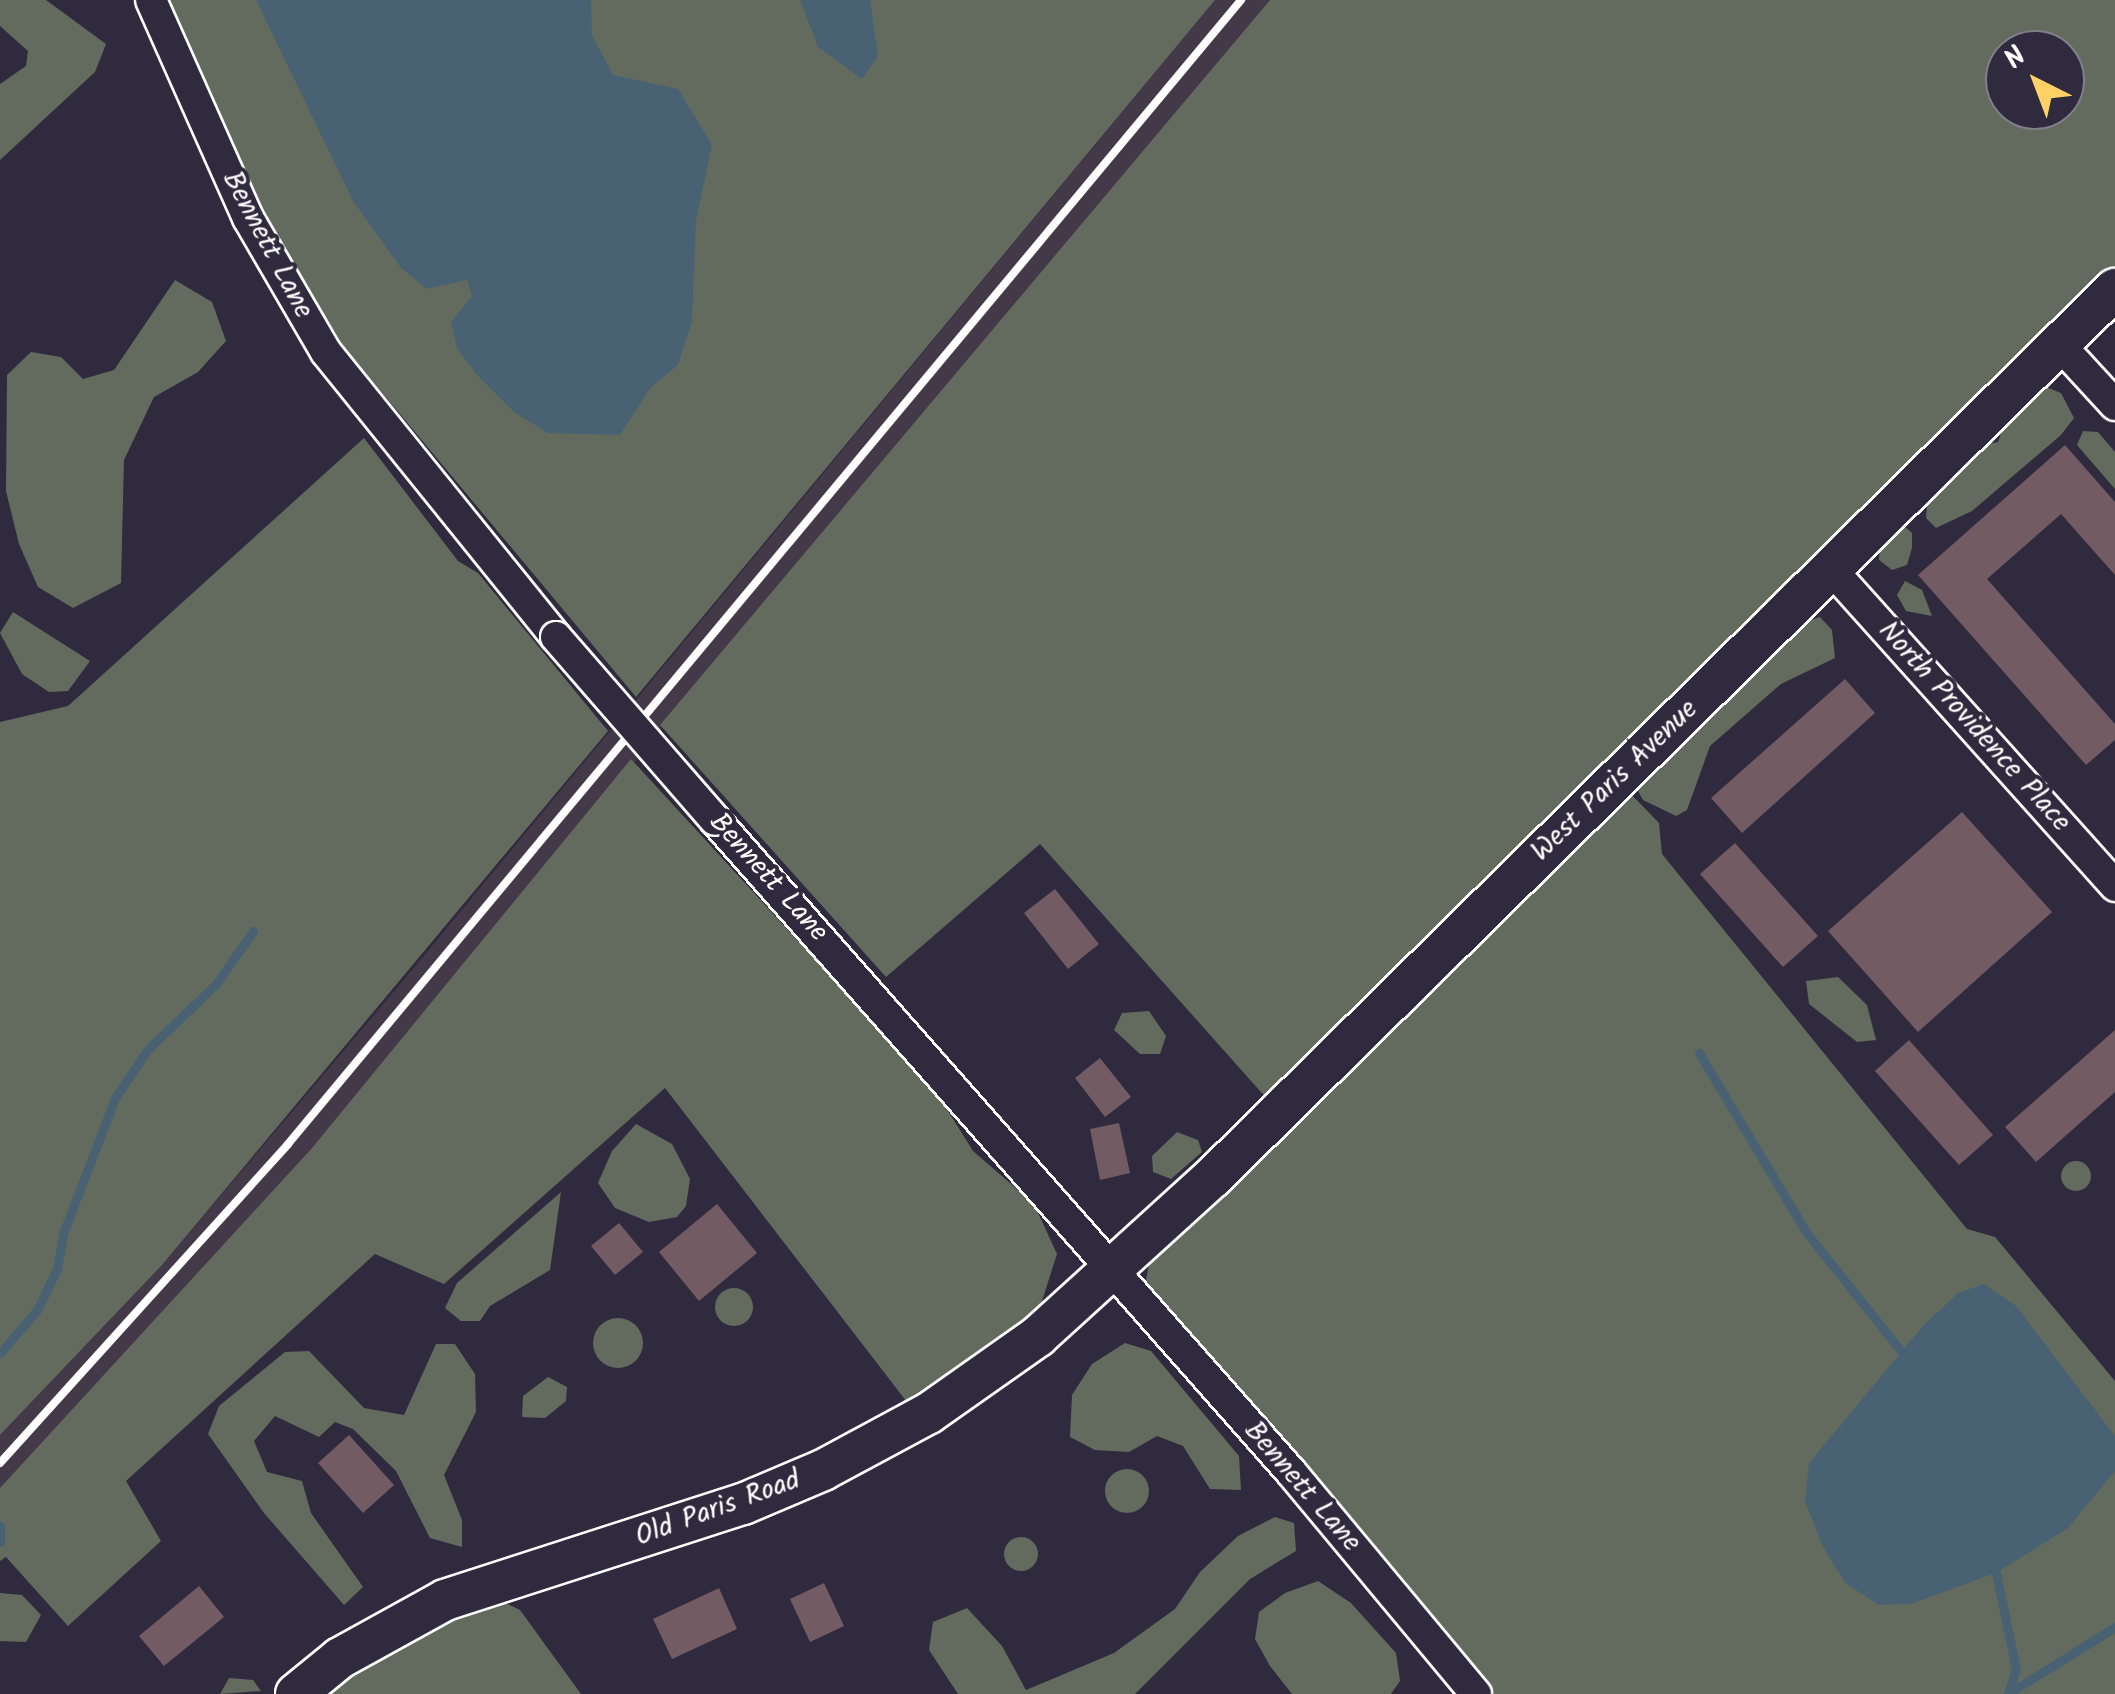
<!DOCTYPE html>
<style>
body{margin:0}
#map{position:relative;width:2115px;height:1694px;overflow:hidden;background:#2f2a3d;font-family:Kalam,sans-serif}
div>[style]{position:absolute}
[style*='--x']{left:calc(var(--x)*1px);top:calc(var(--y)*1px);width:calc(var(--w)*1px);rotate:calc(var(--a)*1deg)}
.built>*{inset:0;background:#433949}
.green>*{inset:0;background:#636b5e}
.round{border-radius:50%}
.water>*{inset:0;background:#496273}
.stream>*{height:9px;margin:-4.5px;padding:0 4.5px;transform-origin:4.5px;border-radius:4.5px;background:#496273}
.building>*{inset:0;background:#735b64}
.roads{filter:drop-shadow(2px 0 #fff) drop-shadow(-2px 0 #fff) drop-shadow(0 2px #fff) drop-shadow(0 -2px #fff)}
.minor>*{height:30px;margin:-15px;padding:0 15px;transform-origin:15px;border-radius:15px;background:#2f2a3d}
.secondary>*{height:40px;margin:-20px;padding:0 20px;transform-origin:20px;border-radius:20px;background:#2f2a3d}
.rail>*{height:8px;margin:-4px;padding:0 4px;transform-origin:4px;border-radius:4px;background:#fff}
.bridges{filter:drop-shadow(2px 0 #fff) drop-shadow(-2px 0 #fff) drop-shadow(0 2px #fff) drop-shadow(0 -2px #fff)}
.minor-bridge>*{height:30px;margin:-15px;padding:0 15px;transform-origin:15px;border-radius:15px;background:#2f2a3d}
span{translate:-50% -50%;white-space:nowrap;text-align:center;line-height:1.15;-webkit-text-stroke:8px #2f2a3d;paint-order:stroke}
.street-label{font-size:28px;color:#fff}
.north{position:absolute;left:1985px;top:30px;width:100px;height:100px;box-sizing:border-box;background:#2f2a3d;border:2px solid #827f8b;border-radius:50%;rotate:318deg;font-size:28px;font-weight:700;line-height:40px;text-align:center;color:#fff}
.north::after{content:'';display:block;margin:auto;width:35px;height:45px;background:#ffd166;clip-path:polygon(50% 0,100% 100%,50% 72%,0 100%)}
</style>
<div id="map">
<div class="built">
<i style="clip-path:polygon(1215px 0,1270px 0,312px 1148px,0 1488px,0 1435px,162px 1265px,413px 969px)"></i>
</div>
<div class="green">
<i style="clip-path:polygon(0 0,46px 0,106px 44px,95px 72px,0 160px,0 84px,26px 66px,28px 51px,0 26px)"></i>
<i style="clip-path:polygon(169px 0,1215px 0,636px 697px,344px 347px,268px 222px)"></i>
<i style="clip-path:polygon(evenodd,1270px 0,2115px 0,2115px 267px,1268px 1100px,1040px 844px,886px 977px,660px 725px,1270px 0,2005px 50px,2065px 50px,2065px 110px,2005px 110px,2005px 50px)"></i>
<i style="clip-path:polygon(175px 280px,212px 302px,226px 341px,198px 372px,154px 397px,124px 460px,121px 583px,73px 608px,38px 587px,19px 544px,6px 491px,7px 375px,31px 352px,61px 357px,83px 379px,114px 370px)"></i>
<i style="clip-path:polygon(2046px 387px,2061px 393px,2074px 418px,2061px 435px,1972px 511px,1936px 528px,1926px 518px,1927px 504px,1939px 486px,1982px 445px,1998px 442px,2004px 425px)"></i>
<i style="clip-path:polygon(2083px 431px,2098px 432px,2115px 452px,2115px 489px,2077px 445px)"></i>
<i style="clip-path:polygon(364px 438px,458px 561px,478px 573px,608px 731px,162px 1265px,0 1435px,0 722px,68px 706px)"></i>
<i style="clip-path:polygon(1903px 525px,1912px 533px,1912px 548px,1907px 565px,1892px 570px,1879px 560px,1880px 545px)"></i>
<i style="clip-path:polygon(1905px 581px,1922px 590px,1932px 616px,1906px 611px,1897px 595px)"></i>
<i style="clip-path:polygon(13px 612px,90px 661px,68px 691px,49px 692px,22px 674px,0 633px)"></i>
<i style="clip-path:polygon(1820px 617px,1832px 630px,1835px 658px,1781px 684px,1710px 746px,1687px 810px,1676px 816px,1643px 800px,1638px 791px,1648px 770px,1803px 622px)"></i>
<i style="clip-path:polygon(631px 759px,935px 1090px,973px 1151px,1034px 1204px,1057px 1254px,1042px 1301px,1022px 1327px,910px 1406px,665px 1088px,444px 1284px,375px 1254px,126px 1481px,161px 1541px,68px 1626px,6px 1557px,0 1561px,0 1488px,312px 1148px)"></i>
<i style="clip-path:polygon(1626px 789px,1659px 823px,1662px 854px,1967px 1229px,1995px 1237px,2115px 1381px,2115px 1694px,1492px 1694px,1153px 1295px,1146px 1280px,1150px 1259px)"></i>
<i style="clip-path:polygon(1838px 977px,1867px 1005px,1876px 1040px,1857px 1042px,1809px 1004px,1806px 981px)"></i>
<i style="clip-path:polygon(1149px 1011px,1166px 1036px,1160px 1054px,1140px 1054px,1114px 1030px,1122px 1013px)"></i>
<i style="clip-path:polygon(636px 1124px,672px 1144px,690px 1179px,686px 1206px,677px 1217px,649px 1222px,615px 1208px,598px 1183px,612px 1151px)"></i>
<i style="clip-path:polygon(1177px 1132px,1198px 1140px,1202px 1152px,1171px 1179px,1153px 1172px,1152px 1156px)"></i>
<i class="round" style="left:2061px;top:1161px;width:30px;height:30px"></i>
<i style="clip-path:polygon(561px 1192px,550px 1270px,490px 1306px,480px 1321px,461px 1321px,445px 1308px,457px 1283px)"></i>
<i class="round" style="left:715px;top:1288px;width:38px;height:38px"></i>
<i class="round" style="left:593px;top:1318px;width:50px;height:50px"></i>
<i style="clip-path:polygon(1125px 1343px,1151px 1351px,1239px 1456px,1241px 1490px,1210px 1489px,1183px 1446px,1157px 1436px,1129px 1452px,1095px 1450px,1070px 1437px,1072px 1395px,1092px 1364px)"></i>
<i style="clip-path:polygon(436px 1344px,455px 1344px,475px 1374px,476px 1412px,444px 1475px,462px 1520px,462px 1547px,430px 1538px,396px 1471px,353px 1429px,335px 1422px,319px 1437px,275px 1416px,254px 1441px,267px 1472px,302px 1481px,311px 1513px,363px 1587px,344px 1605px,264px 1513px,208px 1434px,219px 1406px,285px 1352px,309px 1351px,364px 1408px,404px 1415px)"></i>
<i style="clip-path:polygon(548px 1377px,567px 1387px,566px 1401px,545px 1418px,522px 1417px,523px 1396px)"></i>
<i class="round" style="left:1105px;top:1469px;width:44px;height:44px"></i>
<i style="clip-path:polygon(1275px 1517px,1294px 1523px,1296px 1551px,1250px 1579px,1135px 1694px,958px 1694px,929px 1650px,933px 1622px,967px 1608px,1002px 1646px,1026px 1690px,1114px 1653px,1175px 1609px,1200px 1572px,1238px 1536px)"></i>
<i class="round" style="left:1004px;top:1537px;width:34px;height:34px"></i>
<i style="clip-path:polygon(1318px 1581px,1351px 1603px,1396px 1653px,1400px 1681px,1391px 1694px,1292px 1694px,1270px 1666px,1255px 1639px,1259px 1612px,1285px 1593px)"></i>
<i style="clip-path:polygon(0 1593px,22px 1595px,41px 1615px,26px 1642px,0 1641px)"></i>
<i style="clip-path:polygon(501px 1601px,520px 1610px,581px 1694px,318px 1694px,400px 1638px)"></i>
<i style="clip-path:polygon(229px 1678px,253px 1680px,261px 1691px,220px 1694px)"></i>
</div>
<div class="water">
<i style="clip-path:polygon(256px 0,591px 0,592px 35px,613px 75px,678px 89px,712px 145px,696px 221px,692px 321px,678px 365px,650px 388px,620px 435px,548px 433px,515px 413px,476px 374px,457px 348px,451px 322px,472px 296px,467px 280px,427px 289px,401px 268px,353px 201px)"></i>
<i style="clip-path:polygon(800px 0,870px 0,878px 56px,862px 79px,818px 47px)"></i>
<i style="clip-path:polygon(1984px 1284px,2016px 1306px,2115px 1436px,2115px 1471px,2068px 1528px,1998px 1572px,1911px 1604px,1879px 1605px,1845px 1583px,1822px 1545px,1805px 1501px,1809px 1463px,1922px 1327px,1958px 1293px)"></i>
</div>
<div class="stream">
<i style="--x:1699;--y:1053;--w:209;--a:59.1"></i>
<i style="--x:1806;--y:1232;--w:164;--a:51.4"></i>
<i style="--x:0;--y:1353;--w:57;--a:-49.3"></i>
<i style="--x:37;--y:1310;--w:46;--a:-64"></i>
<i style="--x:57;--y:1269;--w:39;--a:-80"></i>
<i style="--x:64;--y:1231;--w:142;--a:-69"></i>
<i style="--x:115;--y:1098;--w:59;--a:-56"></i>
<i style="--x:148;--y:1049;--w:94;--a:-43.7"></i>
<i style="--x:216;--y:984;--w:65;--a:-55.1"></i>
<i style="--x:0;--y:1542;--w:16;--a:-90"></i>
<i style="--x:1994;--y:1563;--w:108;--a:78.3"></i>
<i style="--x:2016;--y:1669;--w:26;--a:108"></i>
<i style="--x:2009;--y:1693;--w:125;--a:-31.9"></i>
</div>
<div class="building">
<i style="clip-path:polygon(2065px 445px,2115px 502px,2115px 575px,2061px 514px,1987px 579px,2115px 724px,2115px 740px,2086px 765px,1918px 575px)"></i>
<i style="clip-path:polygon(1845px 679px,1875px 713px,1742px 833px,1711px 798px)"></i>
<i style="clip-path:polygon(1962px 812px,2052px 912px,1918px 1032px,1828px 931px)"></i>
<i style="clip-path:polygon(1735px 843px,1818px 936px,1783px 967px,1700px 874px)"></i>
<i style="clip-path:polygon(1055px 889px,1099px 944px,1068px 969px,1024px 913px)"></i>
<i style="clip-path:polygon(2115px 1030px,2115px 1092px,2036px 1162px,2005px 1127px)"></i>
<i style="clip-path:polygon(1909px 1040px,1993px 1135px,1959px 1165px,1875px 1071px)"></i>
<i style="clip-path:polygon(1100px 1058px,1131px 1097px,1105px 1117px,1075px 1078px)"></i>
<i style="clip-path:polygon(1119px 1123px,1130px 1173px,1100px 1180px,1090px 1129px)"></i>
<i style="clip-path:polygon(717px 1204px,757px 1253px,699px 1301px,659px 1252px)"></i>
<i style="clip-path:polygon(619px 1223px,643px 1252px,615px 1275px,591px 1246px)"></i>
<i style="clip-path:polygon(349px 1435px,394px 1485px,363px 1513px,318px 1463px)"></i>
<i style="clip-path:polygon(824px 1583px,844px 1626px,810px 1642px,790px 1599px)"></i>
<i style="clip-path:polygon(199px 1586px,224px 1617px,164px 1666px,139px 1636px)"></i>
<i style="clip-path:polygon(719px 1588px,737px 1629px,672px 1659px,653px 1619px)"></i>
</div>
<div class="roads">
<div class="minor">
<i style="--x:151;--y:0;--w:239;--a:66"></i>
<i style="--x:248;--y:218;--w:155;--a:59.8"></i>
<i style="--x:326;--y:352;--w:366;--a:51.1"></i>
<i style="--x:2059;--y:344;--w:83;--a:47.4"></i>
<i style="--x:1831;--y:569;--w:426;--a:48.1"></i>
<i style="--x:715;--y:820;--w:870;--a:48.54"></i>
<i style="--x:1291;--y:1472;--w:289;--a:50.2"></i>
</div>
<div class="secondary">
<i style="--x:296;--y:1694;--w:57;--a:-39.3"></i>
<i style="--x:340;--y:1658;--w:120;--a:-28.9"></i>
<i style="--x:445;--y:1600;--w:313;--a:-17.9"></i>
<i style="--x:743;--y:1504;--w:87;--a:-23"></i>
<i style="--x:823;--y:1470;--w:120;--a:-28.3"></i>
<i style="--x:929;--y:1413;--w:133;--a:-35.2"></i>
<i style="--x:1038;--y:1336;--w:236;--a:-42.3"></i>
<i style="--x:1213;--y:1177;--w:1266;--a:-44.55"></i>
</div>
</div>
<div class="rail">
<i style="--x:0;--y:1463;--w:430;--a:-47.9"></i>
<i style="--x:288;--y:1144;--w:1489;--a:-50.2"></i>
</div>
<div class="bridges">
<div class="minor-bridge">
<i style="--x:556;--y:637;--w:242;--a:49"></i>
</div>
</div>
<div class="street-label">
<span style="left:267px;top:245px;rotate:62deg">Bennett Lane</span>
<span style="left:1974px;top:727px;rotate:48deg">North Providence Place</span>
<span style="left:1615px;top:781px;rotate:-44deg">West Paris Avenue</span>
<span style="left:768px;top:878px;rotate:48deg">Bennett Lane</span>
<span style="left:1302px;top:1487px;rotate:49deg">Bennett Lane</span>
<span style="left:718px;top:1509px;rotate:-20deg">Old Paris Road</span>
</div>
<div class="north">N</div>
</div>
